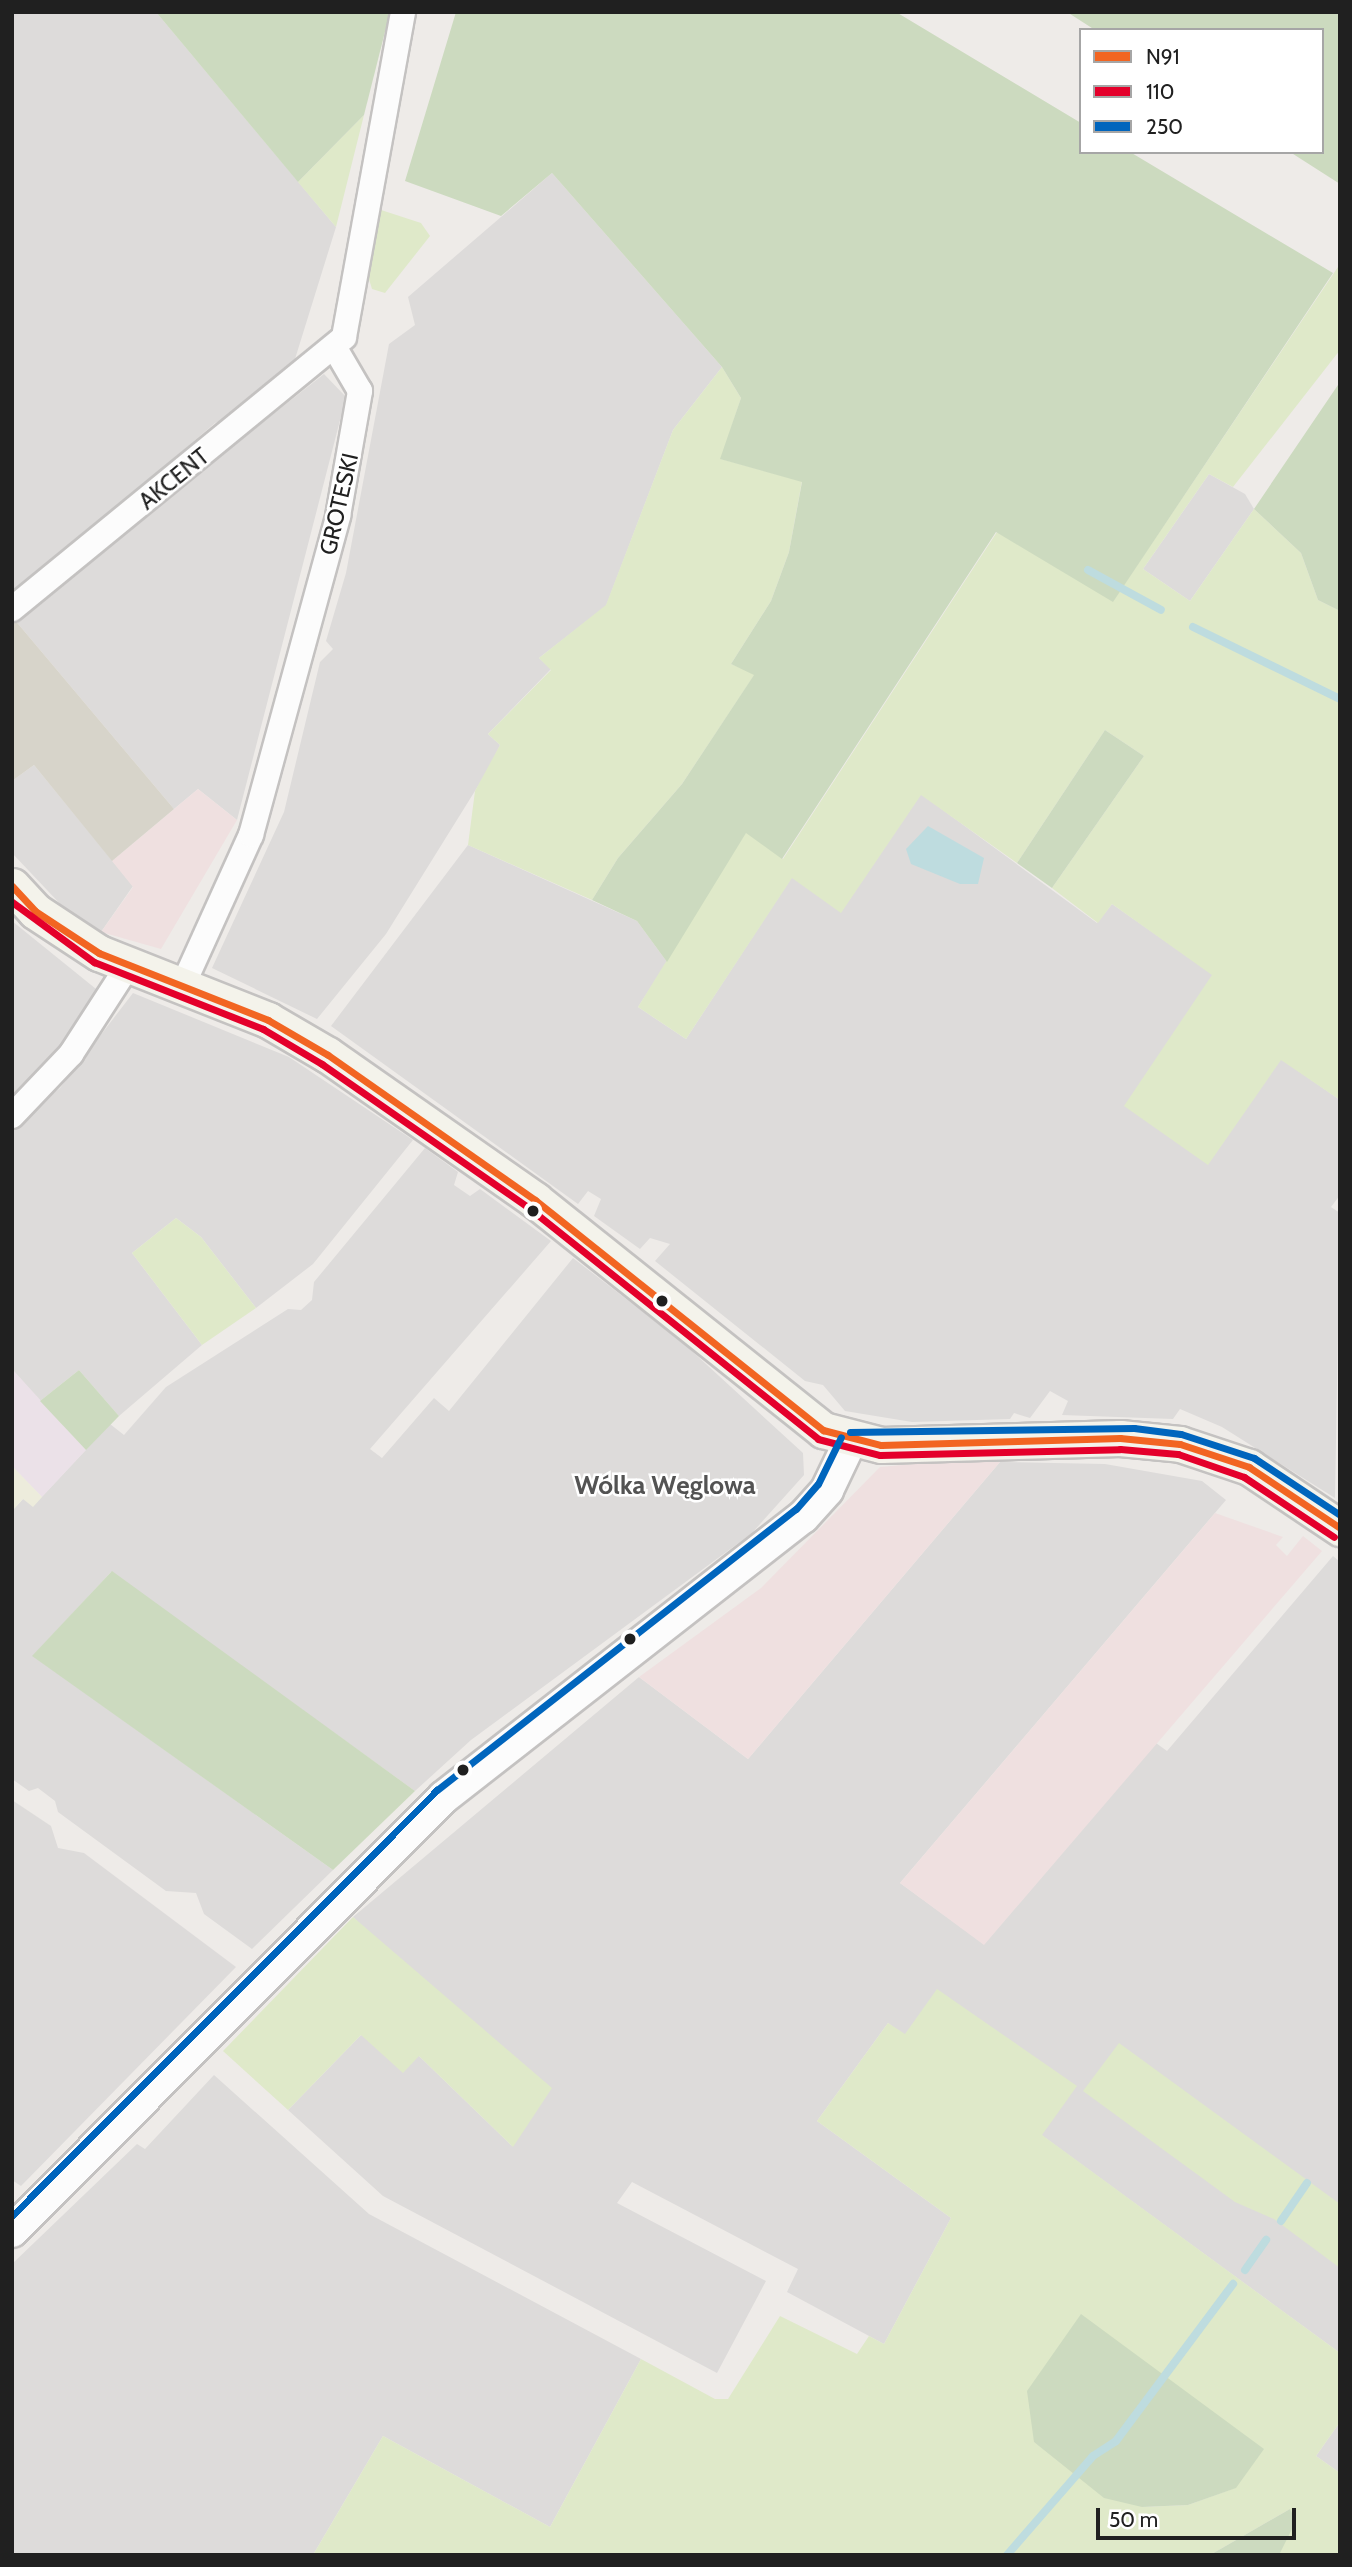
<!DOCTYPE html>
<meta charset="utf-8">
<style>
body{margin:0}
#map{position:relative;width:1352px;height:2567px;overflow:hidden;background:#eeebe8;font-family:Cabin,sans-serif}
div>[style]{position:absolute}
[style*='--x']{left:calc(var(--x)*1px);top:calc(var(--y)*1px);width:calc(var(--w)*1px);rotate:calc(var(--a)*1deg)}
.residential>*{inset:0;background:#dddbda}
.commercial>*{inset:0;background:#efe0e0}
.industrial>*{inset:0;background:#ebe1e8}
.construction>*{inset:0;background:#d7d4ca}
.farmland>*{inset:0;background:#edecdc}
.grass>*{inset:0;background:#dfe9c9}
.forest>*{inset:0;background:#ccdabf}
.water>*{inset:0;background:#bedcdf}
.stream>*{height:8px;margin:-4px;padding:0 4px;transform-origin:4px;border-radius:4px;background:#bedcdf}
.roads{filter:drop-shadow(2px 0 #c4c2c1) drop-shadow(-2px 0 #c4c2c1) drop-shadow(0 2px #c4c2c1) drop-shadow(0 -2px #c4c2c1)}
.minor>*{height:24px;margin:-12px;padding:0 12px;transform-origin:12px;border-radius:12px;background:#fcfcfc}
.tertiary>*{height:32px;margin:-16px;padding:0 16px;transform-origin:16px;border-radius:16px;background:#fcfcfc}
.secondary>*{height:35px;margin:-17.5px;padding:0 17.5px;transform-origin:17.5px;border-radius:17.5px;background:#f4f3eb}
.bus-1>*{height:7px;margin:-3.5px;padding:0 3.5px;transform-origin:3.5px;border-radius:3.5px;background:#f26522}
.bus-2>*{height:7px;margin:-3.5px;padding:0 3.5px;transform-origin:3.5px;border-radius:3.5px;background:#e4002b}
.bus-3>*{height:7px;margin:-3.5px;padding:0 3.5px;transform-origin:3.5px;border-radius:3.5px;background:#0065bd}
.dots>*{width:19px;height:19px;translate:-50% -50%;box-sizing:border-box;border:4px solid #fff;border-radius:50%}
span{translate:-50% -50%;white-space:nowrap;text-align:center;line-height:1.15;-webkit-text-stroke:5px #fff;paint-order:stroke}
.street-label{font-size:23px;color:#202020}
.quarter-label{font-size:26px;color:#535353;font-weight:700}
.frame{position:absolute;inset:0;border:14px solid #202020;pointer-events:none}
.legend{position:absolute;left:1079px;top:28px;width:245px;height:126px;box-sizing:border-box;background:#fff;border:2px solid #a6a6a6;margin:0;padding:9px 12px;list-style:none;font-size:21px;color:#202020}
.legend li{display:flex;align-items:center;gap:14px;height:35px}
.legend b{width:35px;border:2px solid #a6a6a6}
.scale{position:absolute;left:1096px;top:2508px;width:200px;height:32px;box-sizing:border-box;border:4px solid #202020;border-top:0;padding-left:9px;font-size:21px;line-height:24px;white-space:nowrap;color:#202020;-webkit-text-stroke:5px #fff;paint-order:stroke}
</style>
<div id="map">
<div class="residential">
<i style="clip-path:polygon(12px 12px,156px 12px,336px 227px,295px 359px,299px 366px,275px 375px,237px 414px,215px 423px,12px 596px)"></i>
<i style="clip-path:polygon(552px 173px,722px 367px,673px 430px,606px 606px,539px 658px,551px 669px,488px 734px,500px 745px,488px 770px,386px 934px,317px 1019px,212px 968px,284px 812px,320px 662px,333px 649px,326px 641px,346px 573px,389px 344px,415px 325px,408px 297px)"></i>
<i style="clip-path:polygon(324px 374px,346px 397px,237px 820px,198px 789px,174px 809px,14px 619px)"></i>
<i style="clip-path:polygon(1209px 474px,1245px 494px,1254px 509px,1190px 601px,1143px 569px)"></i>
<i style="clip-path:polygon(34px 765px,133px 886px,101px 932px,64px 908px,12px 853px,12px 781px)"></i>
<i style="clip-path:polygon(921px 794px,1097px 923px,1112px 904px,1212px 974px,1281px 1059px,1340px 1100px,1340px 1195px,1331px 1207px,1340px 1213px,1335px 1498px,1222px 1427px,1180px 1409px,1173px 1419px,1062px 1415px,1068px 1401px,1050px 1391px,1030px 1418px,1014px 1413px,1010px 1419px,912px 1422px,845px 1411px,823px 1385px,805px 1381px,655px 1261px,670px 1244px,650px 1238px,640px 1249px,594px 1216px,601px 1199px,588px 1191px,578px 1204px,331px 1026px,468px 845px,637px 921px,667px 962px,638px 1007px,686px 1039px,792px 877px,841px 912px)"></i>
<i style="clip-path:polygon(12px 921px,101px 993px,45px 1071px,12px 1102px)"></i>
<i style="clip-path:polygon(133px 993px,289px 1057px,413px 1140px,313px 1264px,256px 1308px,201px 1237px,176px 1218px,132px 1253px,202px 1345px,119px 1416px,79px 1370px,40px 1401px,12px 1369px,12px 1127px,60px 1088px)"></i>
<i style="clip-path:polygon(425px 1148px,458px 1172px,454px 1185px,470px 1196px,480px 1189px,551px 1241px,370px 1449px,382px 1458px,434px 1398px,449px 1411px,573px 1258px,682px 1342px,803px 1453px,804px 1475px,752px 1533px,471px 1740px,415px 1791px,111px 1572px,33px 1656px,333px 1870px,252px 1949px,204px 1914px,196px 1893px,166px 1891px,58px 1812px,55px 1801px,38px 1788px,29px 1791px,12px 1779px,12px 1511px,24px 1498px,33px 1506px,110px 1424px,124px 1435px,166px 1387px,288px 1309px,301px 1310px,312px 1300px,314px 1282px)"></i>
<i style="clip-path:polygon(1000px 1462px,1105px 1464px,1202px 1481px,1226px 1500px,900px 1883px,984px 1944px,1156px 1743px,1167px 1751px,1333px 1556px,1340px 1562px,1340px 2353px,888px 2023px,817px 2121px,951px 2218px,884px 2344px,787px 2292px,798px 2269px,632px 2182px,617px 2203px,766px 2281px,717px 2373px,383px 2196px,288px 2110px,361px 2035px,419px 2056px,512px 2146px,413px 1974px,353px 1917px,639px 1677px,748px 1759px)"></i>
<i style="clip-path:polygon(12px 1800px,51px 1826px,58px 1848px,84px 1853px,236px 1967px,21px 2186px,12px 2180px)"></i>
<i style="clip-path:polygon(214px 2075px,369px 2214px,641px 2359px,550px 2527px,383px 2436px,313px 2555px,12px 2555px,12px 2264px,137px 2144px,145px 2149px)"></i>
<i style="clip-path:polygon(1340px 2422px,1340px 2473px,1316px 2456px)"></i>
</div>
<div class="commercial">
<i style="clip-path:polygon(198px 789px,237px 820px,161px 949px,101px 932px,133px 887px,112px 861px)"></i>
<i style="clip-path:polygon(969px 1459px,1000px 1462px,748px 1759px,639px 1677px,761px 1588px,880px 1467px)"></i>
<i style="clip-path:polygon(1215px 1513px,1283px 1537px,1276px 1545px,1287px 1556px,1303px 1536px,1322px 1551px,984px 1945px,900px 1883px)"></i>
</div>
<div class="industrial">
<i style="clip-path:polygon(12px 1369px,86px 1450px,42px 1497px,12px 1466px)"></i>
</div>
<div class="construction">
<i style="clip-path:polygon(14px 619px,174px 809px,112px 861px,34px 765px,12px 781px)"></i>
</div>
<div class="farmland">
<i style="clip-path:polygon(12px 1466px,42px 1497px,33px 1507px,23px 1499px,12px 1511px)"></i>
</div>
<div class="grass">
<i style="clip-path:polygon(364px 115px,336px 227px,298px 182px)"></i>
<i style="clip-path:polygon(378px 209px,421px 223px,430px 236px,385px 293px,372px 289px,366px 269px)"></i>
<i style="clip-path:polygon(1340px 264px,1340px 350px,1233px 487px,1209px 474px,1143px 569px,1190px 601px,1254px 509px,1301px 553px,1318px 600px,1340px 611px,1340px 1100px,1281px 1060px,1208px 1165px,1124px 1106px,1212px 975px,1112px 904px,1098px 923px,1052px 888px,1144px 756px,1105px 730px,1017px 863px,921px 795px,841px 913px,792px 878px,686px 1039px,638px 1007px,746px 832px,783px 859px,997px 532px,1113px 601px)"></i>
<i style="clip-path:polygon(722px 367px,741px 398px,721px 459px,802px 481px,789px 552px,771px 601px,731px 664px,755px 674px,682px 784px,618px 858px,592px 900px,468px 845px,475px 791px,500px 745px,488px 734px,551px 670px,539px 658px,606px 605px,673px 430px)"></i>
<i style="clip-path:polygon(176px 1218px,201px 1237px,256px 1308px,202px 1345px,132px 1253px)"></i>
<i style="clip-path:polygon(353px 1917px,552px 2088px,513px 2147px,419px 2056px,403px 2073px,361px 2035px,288px 2110px,223px 2051px)"></i>
<i style="clip-path:polygon(evenodd,937px 1989px,1077px 2086px,1042px 2135px,1340px 2353px,1340px 2422px,1316px 2456px,1340px 2473px,1340px 2555px,1279px 2555px,1290px 2509px,1210px 2555px,313px 2555px,383px 2436px,550px 2527px,641px 2359px,715px 2399px,728px 2399px,780px 2316px,857px 2354px,869px 2336px,884px 2344px,951px 2218px,817px 2121px,888px 2023px,905px 2034px,937px 1989px,1034px 2442px,1235px 2488px,1188px 2505px,1143px 2507px,1034px 2442px)"></i>
<i style="clip-path:polygon(1119px 2043px,1340px 2204px,1340px 2268px,1274px 2219px,1235px 2202px,1083px 2091px)"></i>
</div>
<div class="forest">
<i style="clip-path:polygon(156px 12px,390px 12px,364px 115px,298px 182px)"></i>
<i style="clip-path:polygon(456px 12px,896px 12px,1081px 123px,1081px 152px,1130px 152px,1333px 273px,1113px 602px,996px 532px,782px 859px,746px 833px,667px 962px,637px 921px,592px 900px,618px 858px,682px 784px,754px 675px,731px 664px,771px 601px,789px 552px,802px 482px,720px 459px,741px 398px,722px 367px,552px 173px,501px 216px,405px 181px)"></i>
<i style="clip-path:polygon(1067px 12px,1340px 12px,1340px 184px,1290px 152px,1322px 152px,1322px 30px,1095px 30px)"></i>
<i style="clip-path:polygon(1340px 382px,1340px 611px,1318px 600px,1301px 553px,1254px 509px)"></i>
<i style="clip-path:polygon(1105px 730px,1144px 756px,1052px 888px,1017px 863px)"></i>
<i style="clip-path:polygon(79px 1370px,119px 1416px,86px 1450px,40px 1401px)"></i>
<i style="clip-path:polygon(112px 1571px,415px 1791px,333px 1870px,32px 1656px)"></i>
<i style="clip-path:polygon(1081px 2314px,1264px 2449px,1236px 2488px,1188px 2505px,1142px 2507px,1104px 2498px,1034px 2442px,1027px 2391px)"></i>
<i style="clip-path:polygon(1290px 2509px,1296px 2521px,1279px 2555px,1210px 2555px)"></i>
</div>
<div class="water">
<i style="clip-path:polygon(928px 826px,984px 858px,978px 884px,960px 884px,911px 864px,906px 849px)"></i>
</div>
<div class="stream">
<i style="--x:1088;--y:570;--w:83;--a:28.7"></i>
<i style="--x:1193;--y:627;--w:164;--a:26.1"></i>
<i style="--x:1281;--y:2221;--w:46;--a:-55.6"></i>
<i style="--x:1245;--y:2270;--w:37;--a:-55"></i>
<i style="--x:1007;--y:2555;--w:131;--a:-49"></i>
<i style="--x:1093;--y:2456;--w:27;--a:-33"></i>
<i style="--x:1116;--y:2441;--w:196;--a:-53.3"></i>
</div>
<div class="roads">
<div class="minor">
<i style="--x:12;--y:609;--w:429;--a:-39.3"></i>
<i style="--x:344;--y:337;--w:330;--a:-79.7"></i>
<i style="--x:182;--y:987;--w:167;--a:-65.6"></i>
<i style="--x:251;--y:835;--w:331;--a:-74.7"></i>
<i style="--x:338;--y:516;--w:127;--a:-80"></i>
<i style="--x:360;--y:391;--w:48;--a:-120.3"></i>
<i style="--x:12;--y:1116;--w:86;--a:-46.4"></i>
<i style="--x:71;--y:1054;--w:105;--a:-57.1"></i>
</div>
<div class="tertiary">
<i style="--x:12;--y:2231;--w:612;--a:-45.13"></i>
<i style="--x:444;--y:1797;--w:455;--a:-38"></i>
<i style="--x:803;--y:1517;--w:36;--a:-48"></i>
<i style="--x:827;--y:1490;--w:53;--a:-64.4"></i>
</div>
<div class="secondary">
<i style="--x:12;--y:886;--w:34;--a:47"></i>
<i style="--x:35;--y:911;--w:77;--a:33.3"></i>
<i style="--x:99;--y:953;--w:182;--a:21.6"></i>
<i style="--x:268;--y:1020;--w:69;--a:30.3"></i>
<i style="--x:328;--y:1055;--w:253;--a:35"></i>
<i style="--x:535;--y:1200;--w:369;--a:38.6"></i>
<i style="--x:823;--y:1430;--w:60;--a:14.5"></i>
<i style="--x:881;--y:1445;--w:239;--a:-1.7"></i>
<i style="--x:1120;--y:1438;--w:60;--a:5.7"></i>
<i style="--x:1180;--y:1444;--w:73;--a:18.4"></i>
<i style="--x:1249;--y:1467;--w:110;--a:33.8"></i>
</div>
</div>
<div class="bus-1">
<i style="--x:12;--y:886;--w:34;--a:47"></i>
<i style="--x:35;--y:911;--w:77;--a:33.3"></i>
<i style="--x:99;--y:953;--w:182;--a:21.6"></i>
<i style="--x:268;--y:1020;--w:69;--a:30.3"></i>
<i style="--x:328;--y:1055;--w:253;--a:35"></i>
<i style="--x:535;--y:1200;--w:369;--a:38.6"></i>
<i style="--x:823;--y:1430;--w:60;--a:14.5"></i>
<i style="--x:881;--y:1445;--w:239;--a:-1.7"></i>
<i style="--x:1120;--y:1438;--w:60;--a:5.7"></i>
<i style="--x:1180;--y:1444;--w:73;--a:18.4"></i>
<i style="--x:1249;--y:1467;--w:110;--a:33.8"></i>
</div>
<div class="bus-2">
<i style="--x:12;--y:902;--w:102;--a:36.2"></i>
<i style="--x:94;--y:962;--w:182;--a:21.6"></i>
<i style="--x:263;--y:1029;--w:69;--a:30.7"></i>
<i style="--x:322;--y:1064;--w:252;--a:34.8"></i>
<i style="--x:529;--y:1208;--w:370;--a:38.6"></i>
<i style="--x:818;--y:1439;--w:64;--a:14.5"></i>
<i style="--x:880;--y:1455;--w:240;--a:-1.4"></i>
<i style="--x:1120;--y:1449;--w:58;--a:4.9"></i>
<i style="--x:1178;--y:1454;--w:70;--a:19.2"></i>
<i style="--x:1244;--y:1477;--w:108;--a:33.7"></i>
</div>
<div class="bus-3">
<i style="--x:850;--y:1432;--w:284;--a:-0.8"></i>
<i style="--x:1134;--y:1428;--w:47;--a:7.3"></i>
<i style="--x:1181;--y:1434;--w:77;--a:18.2"></i>
<i style="--x:1254;--y:1458;--w:103;--a:33.5"></i>
<i style="--x:12;--y:2216;--w:602;--a:-45.07"></i>
<i style="--x:437;--y:1790;--w:456;--a:-38.1"></i>
<i style="--x:796;--y:1509;--w:33;--a:-49"></i>
<i style="--x:818;--y:1484;--w:52;--a:-63.9"></i>
</div>
<div class="dots">
<i style="left:533px;top:1211px;background:#202020"></i>
<i style="left:662px;top:1301px;background:#202020"></i>
<i style="left:630px;top:1639px;background:#202020"></i>
<i style="left:463px;top:1770px;background:#202020"></i>
</div>
<div class="street-label">
<span style="left:174px;top:479px;rotate:-39deg">AKCENT</span>
<span style="left:339px;top:504px;rotate:-77deg">GROTESKI</span>
</div>
<div class="quarter-label">
<span style="left:665px;top:1486px">Wólka Węglowa</span>
</div>
<div class="frame"></div>
<ul class="legend">
<li><b style="height:9px;background:#f26522"></b>N91</li>
<li><b style="height:9px;background:#e4002b"></b>110</li>
<li><b style="height:9px;background:#0065bd"></b>250</li>
</ul>
<div class="scale">50 m</div>
</div>
